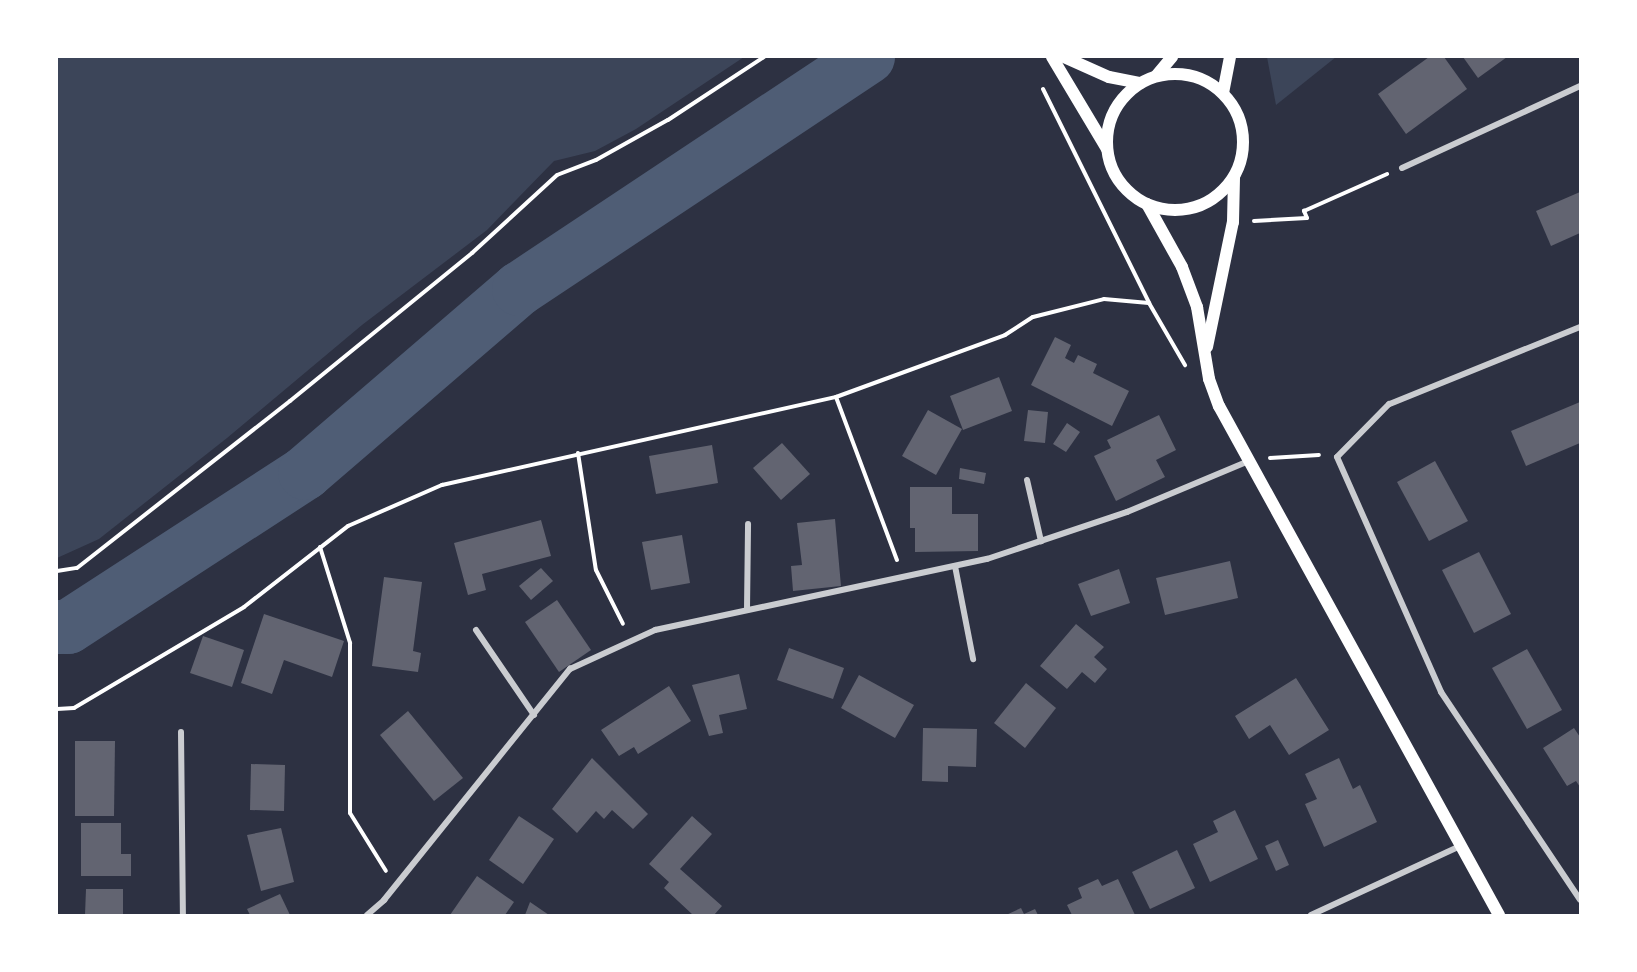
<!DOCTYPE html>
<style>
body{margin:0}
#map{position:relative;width:1637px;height:972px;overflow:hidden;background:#2d3142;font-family:Signika,sans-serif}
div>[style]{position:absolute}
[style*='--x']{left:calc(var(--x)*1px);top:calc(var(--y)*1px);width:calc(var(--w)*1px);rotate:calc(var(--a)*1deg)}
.green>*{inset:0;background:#3c4559}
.river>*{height:54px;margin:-27px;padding:0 27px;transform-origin:27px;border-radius:27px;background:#4f5d75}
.building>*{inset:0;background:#626471}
.path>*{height:4px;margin:-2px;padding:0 2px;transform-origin:2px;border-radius:2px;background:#fff}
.minor>*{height:6px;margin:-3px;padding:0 3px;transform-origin:3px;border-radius:3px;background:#caccd0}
.secondary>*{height:12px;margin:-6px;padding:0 6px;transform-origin:6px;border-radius:6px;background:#fff}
.secondary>.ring{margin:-6px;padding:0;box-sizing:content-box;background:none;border:12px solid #fff;border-radius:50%}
span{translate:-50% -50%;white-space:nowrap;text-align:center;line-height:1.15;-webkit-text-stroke:4.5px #fff;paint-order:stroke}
.frame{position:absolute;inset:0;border:58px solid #fff;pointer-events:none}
</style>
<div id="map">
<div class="green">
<i style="clip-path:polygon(57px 57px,744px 57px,636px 129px,595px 151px,554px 161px,487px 230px,362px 325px,227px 438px,99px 539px,57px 558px)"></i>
<i style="clip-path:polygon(1267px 57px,1336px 57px,1276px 105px)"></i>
</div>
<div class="river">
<i style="--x:57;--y:627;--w:11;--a:0"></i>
<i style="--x:68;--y:627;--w:283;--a:-33"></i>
<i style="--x:305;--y:473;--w:282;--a:-40.7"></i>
<i style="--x:519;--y:289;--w:419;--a:-33.6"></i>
</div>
<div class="building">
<i style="clip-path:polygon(1429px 57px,1444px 57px,1467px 89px,1406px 134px,1378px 94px)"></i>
<i style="clip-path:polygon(1463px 57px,1507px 57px,1478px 78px)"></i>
<i style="clip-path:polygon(1580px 192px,1580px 233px,1551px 246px,1536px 211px)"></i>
<i style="clip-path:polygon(1055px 337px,1071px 345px,1065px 358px,1074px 363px,1078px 355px,1097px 364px,1093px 373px,1129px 391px,1112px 426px,1031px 385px)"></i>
<i style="clip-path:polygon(999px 377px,1012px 411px,963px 430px,950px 396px)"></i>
<i style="clip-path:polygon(1580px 402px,1580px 443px,1526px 466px,1511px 431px)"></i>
<i style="clip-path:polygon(928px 410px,962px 429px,936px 475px,902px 456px)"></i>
<i style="clip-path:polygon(1028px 410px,1048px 412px,1045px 443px,1024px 441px)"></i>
<i style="clip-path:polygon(1159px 415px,1176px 450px,1156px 460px,1165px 477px,1116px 501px,1094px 456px,1111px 448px,1107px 440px)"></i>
<i style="clip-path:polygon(1067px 423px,1080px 432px,1066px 452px,1053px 444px)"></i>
<i style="clip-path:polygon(782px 443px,810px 474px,781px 500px,753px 468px)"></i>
<i style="clip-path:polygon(712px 445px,718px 483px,656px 494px,649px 456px)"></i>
<i style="clip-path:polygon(1435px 461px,1468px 521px,1429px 541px,1397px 482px)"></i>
<i style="clip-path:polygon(960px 468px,986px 473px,984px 484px,959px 479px)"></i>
<i style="clip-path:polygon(910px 487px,952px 487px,952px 514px,978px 514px,978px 551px,915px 552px,915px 528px,910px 528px)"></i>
<i style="clip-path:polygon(835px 519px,841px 586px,793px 591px,791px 566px,802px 565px,797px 523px)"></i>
<i style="clip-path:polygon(541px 520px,551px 556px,482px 574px,486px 590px,468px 595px,454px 543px)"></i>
<i style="clip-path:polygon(682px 535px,690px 583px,651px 590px,642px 542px)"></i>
<i style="clip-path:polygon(1479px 552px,1511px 614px,1474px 633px,1442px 570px)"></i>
<i style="clip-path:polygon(1230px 561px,1238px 598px,1165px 615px,1156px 578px)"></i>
<i style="clip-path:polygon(541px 568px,553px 581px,531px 600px,519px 586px)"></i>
<i style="clip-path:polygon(1119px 569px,1130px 603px,1091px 616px,1078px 584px)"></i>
<i style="clip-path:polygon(384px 577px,422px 582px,413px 651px,421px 653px,418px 672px,372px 666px)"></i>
<i style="clip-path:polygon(557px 600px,591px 650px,559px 672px,525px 622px)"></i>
<i style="clip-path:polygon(264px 614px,344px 641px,332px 677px,284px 660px,272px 694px,241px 683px)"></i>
<i style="clip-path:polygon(1076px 624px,1104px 647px,1094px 657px,1107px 669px,1095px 683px,1082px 672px,1067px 689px,1040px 666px)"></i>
<i style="clip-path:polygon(203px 636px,244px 650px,232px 687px,190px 673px)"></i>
<i style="clip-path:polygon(789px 648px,844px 668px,833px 699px,777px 680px)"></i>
<i style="clip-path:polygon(1527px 649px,1562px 710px,1527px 729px,1492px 668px)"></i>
<i style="clip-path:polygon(739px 674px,747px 709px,719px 715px,723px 733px,709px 736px,692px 685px)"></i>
<i style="clip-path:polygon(859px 675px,914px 705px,895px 738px,841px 708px)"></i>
<i style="clip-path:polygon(1296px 678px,1329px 730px,1289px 755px,1270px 725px,1249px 739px,1235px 716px)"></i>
<i style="clip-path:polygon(1026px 683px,1056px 708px,1025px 748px,994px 723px)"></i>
<i style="clip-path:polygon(669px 686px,691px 721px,638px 754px,634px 747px,619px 756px,601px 730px)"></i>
<i style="clip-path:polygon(408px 711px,463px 778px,434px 801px,380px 735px)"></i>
<i style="clip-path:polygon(923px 728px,977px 729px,976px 767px,948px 766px,948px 782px,922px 781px)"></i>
<i style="clip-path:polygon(1574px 728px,1580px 737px,1580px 787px,1576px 781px,1567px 786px,1543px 748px)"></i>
<i style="clip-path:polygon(75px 741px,115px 741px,114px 816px,75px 816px)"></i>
<i style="clip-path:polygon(592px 758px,648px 814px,633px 829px,612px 810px,604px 819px,596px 811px,577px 833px,552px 809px)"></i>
<i style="clip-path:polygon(1339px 758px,1353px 789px,1360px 785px,1377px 822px,1324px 847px,1305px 804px,1317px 799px,1305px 774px)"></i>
<i style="clip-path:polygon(251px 764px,285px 765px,284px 811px,250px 810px)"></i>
<i style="clip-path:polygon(1235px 810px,1258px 859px,1210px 882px,1193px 844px,1218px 832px,1213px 821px)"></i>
<i style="clip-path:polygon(519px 816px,554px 839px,523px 884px,489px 860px)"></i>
<i style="clip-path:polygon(692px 816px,712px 834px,680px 869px,722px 906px,714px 915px,693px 915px,664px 888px,669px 882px,649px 864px)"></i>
<i style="clip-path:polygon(81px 823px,121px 823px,121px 854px,131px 854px,131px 876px,81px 876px)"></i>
<i style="clip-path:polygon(281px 828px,294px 882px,261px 891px,247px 835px)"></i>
<i style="clip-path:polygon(1278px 840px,1289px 865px,1276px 871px,1265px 846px)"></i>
<i style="clip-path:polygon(1177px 850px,1195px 888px,1150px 909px,1132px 872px)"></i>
<i style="clip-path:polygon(477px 876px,514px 902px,505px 915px,450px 915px)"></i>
<i style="clip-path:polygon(1098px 879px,1102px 886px,1118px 879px,1135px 915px,1072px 915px,1067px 905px,1082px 898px,1078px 888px)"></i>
<i style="clip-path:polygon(86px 889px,123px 889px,123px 915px,85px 915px)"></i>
<i style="clip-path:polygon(280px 894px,290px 915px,250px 915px,247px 909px)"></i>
<i style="clip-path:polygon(530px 902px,549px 915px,525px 915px)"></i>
<i style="clip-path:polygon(1021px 908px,1024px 914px,1035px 909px,1038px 915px,1006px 915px)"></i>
</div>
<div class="path">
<i style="--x:1043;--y:89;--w:239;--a:63.6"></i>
<i style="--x:1149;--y:303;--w:72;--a:59.9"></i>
<i style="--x:1254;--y:221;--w:53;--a:-3.2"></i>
<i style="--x:1307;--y:218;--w:8;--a:-113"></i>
<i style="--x:1304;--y:211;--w:91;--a:-24"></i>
<i style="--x:836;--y:397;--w:174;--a:69.5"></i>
<i style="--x:578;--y:453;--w:118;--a:81.3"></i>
<i style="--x:596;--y:570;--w:60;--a:63.4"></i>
<i style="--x:1270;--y:458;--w:49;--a:-3.5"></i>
<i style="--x:320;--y:547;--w:101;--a:72.6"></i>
<i style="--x:350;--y:643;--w:170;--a:90"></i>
<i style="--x:350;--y:813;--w:68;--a:58.2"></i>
<i style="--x:57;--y:571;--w:20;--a:-9"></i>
<i style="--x:77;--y:568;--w:271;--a:-38.1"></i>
<i style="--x:290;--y:401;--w:235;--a:-39.1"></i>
<i style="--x:472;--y:253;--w:115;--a:-42.5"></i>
<i style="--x:557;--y:175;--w:42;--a:-21"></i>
<i style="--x:596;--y:160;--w:82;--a:-29.1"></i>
<i style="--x:668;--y:120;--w:115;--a:-33.3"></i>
<i style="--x:57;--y:709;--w:17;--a:-3"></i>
<i style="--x:74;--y:708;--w:198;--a:-30.7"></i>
<i style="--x:244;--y:607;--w:132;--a:-37.9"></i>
<i style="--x:348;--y:526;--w:103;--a:-23.6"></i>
<i style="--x:442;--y:485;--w:404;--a:-12.6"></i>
<i style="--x:836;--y:397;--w:180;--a:-20.1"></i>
<i style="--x:1005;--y:335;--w:33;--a:-33"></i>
<i style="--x:1033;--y:317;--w:73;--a:-14.2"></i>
<i style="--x:1104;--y:299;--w:45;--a:5.1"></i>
</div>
<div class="minor">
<i style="--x:1402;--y:168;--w:196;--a:-24.7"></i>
<i style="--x:1580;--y:327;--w:206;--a:158"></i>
<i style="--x:1389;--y:404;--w:74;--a:134.5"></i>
<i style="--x:1337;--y:457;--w:257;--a:66.1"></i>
<i style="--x:1441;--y:692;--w:250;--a:56.2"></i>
<i style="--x:1027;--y:480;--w:63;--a:77.1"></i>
<i style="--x:955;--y:566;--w:95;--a:79"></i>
<i style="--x:747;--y:610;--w:86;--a:-89.3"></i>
<i style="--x:476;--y:630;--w:103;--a:55.7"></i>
<i style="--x:181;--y:732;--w:183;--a:89.4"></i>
<i style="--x:367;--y:915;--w:23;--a:-41"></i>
<i style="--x:384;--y:900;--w:297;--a:-51.2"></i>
<i style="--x:570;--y:669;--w:94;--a:-24.6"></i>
<i style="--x:655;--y:630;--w:340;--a:-12.1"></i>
<i style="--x:987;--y:559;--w:148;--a:-18.6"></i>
<i style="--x:1127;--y:512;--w:132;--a:-22.7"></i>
<i style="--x:1311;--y:915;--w:162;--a:-24.8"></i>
</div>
<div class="secondary">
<i style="--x:1052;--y:57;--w:107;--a:59.1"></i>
<i style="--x:1064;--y:57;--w:49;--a:24"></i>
<i style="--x:1109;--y:77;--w:32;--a:11"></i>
<i class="ring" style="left:1107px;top:74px;width:124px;height:124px"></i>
<i style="--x:1156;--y:76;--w:25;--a:-50"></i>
<i style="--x:1223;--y:93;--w:37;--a:-79"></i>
<i style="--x:1147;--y:204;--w:72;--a:60.9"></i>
<i style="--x:1182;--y:267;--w:43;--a:69.4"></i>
<i style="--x:1197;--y:307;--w:73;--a:80.5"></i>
<i style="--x:1209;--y:379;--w:29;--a:70"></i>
<i style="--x:1219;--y:406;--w:581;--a:61.18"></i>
<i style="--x:1207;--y:347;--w:128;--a:-78.3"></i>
<i style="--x:1233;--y:222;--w:45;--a:-88.7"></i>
</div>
<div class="frame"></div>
</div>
